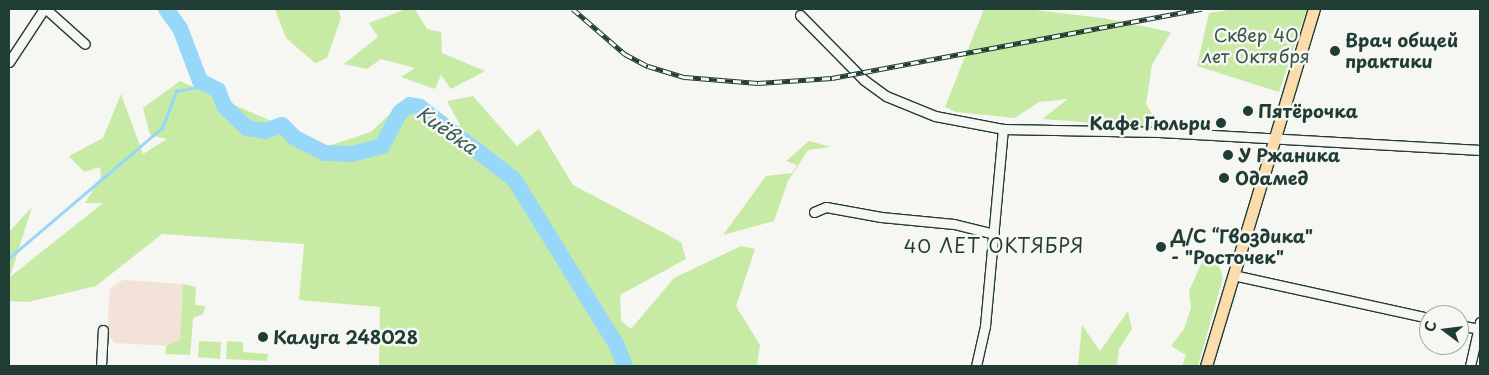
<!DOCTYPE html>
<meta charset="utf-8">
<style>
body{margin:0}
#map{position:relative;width:1489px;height:375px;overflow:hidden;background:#f6f6f2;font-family:"Playpen Sans",sans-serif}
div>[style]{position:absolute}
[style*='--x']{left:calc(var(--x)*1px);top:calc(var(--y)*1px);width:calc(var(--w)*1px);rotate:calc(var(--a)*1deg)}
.built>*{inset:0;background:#f2e2d7}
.green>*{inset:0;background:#c7eba5}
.stream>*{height:2.5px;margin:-1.25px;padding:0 1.25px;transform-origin:1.25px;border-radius:1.25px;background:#97d7f9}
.river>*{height:16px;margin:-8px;padding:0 8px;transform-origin:8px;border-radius:8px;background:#97d7f9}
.roads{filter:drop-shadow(1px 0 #1f3d34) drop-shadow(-1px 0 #1f3d34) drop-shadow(0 1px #1f3d34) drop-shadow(0 -1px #1f3d34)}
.minor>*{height:9px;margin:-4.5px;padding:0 4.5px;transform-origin:4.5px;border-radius:4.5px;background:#f6f6f2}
.major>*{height:11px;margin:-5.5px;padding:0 5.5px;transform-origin:5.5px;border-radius:5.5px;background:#fddcac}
.rail>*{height:4.5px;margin-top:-2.25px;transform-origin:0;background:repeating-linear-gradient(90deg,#f6f6f2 0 8px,#1f3d34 0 16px);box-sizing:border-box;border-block:1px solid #1f3d34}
.dots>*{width:14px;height:14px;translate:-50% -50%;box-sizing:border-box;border:2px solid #f6f6f2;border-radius:50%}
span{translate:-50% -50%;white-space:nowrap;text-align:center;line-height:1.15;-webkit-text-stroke:5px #f6f6f2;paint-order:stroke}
.park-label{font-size:18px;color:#385745}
.poi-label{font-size:18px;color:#1f3d34;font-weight:700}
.left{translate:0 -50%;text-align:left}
.right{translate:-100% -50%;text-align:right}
.water-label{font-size:19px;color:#375c5b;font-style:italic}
.neighbourhood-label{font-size:19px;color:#1f3d34;letter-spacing:1px}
.frame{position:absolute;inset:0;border:10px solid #1f3d34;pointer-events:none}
.north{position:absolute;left:1419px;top:305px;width:50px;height:50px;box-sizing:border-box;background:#f6f6f2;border:1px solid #a0aca6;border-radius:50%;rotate:285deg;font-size:14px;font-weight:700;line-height:20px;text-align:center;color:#1f3d34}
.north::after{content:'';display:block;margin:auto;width:18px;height:22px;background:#1f3d34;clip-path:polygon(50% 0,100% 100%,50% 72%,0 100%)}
</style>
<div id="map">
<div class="built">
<i style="clip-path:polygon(123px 280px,183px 284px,181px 309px,194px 310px,191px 347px,115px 343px,107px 333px,110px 288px)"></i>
</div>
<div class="green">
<i style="clip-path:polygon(275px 9px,338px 9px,341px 18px,327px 58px,315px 63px,286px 38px)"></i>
<i style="clip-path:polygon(406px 9px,415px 9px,427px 29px,441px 32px,442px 53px,485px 71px,451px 89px,441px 75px,435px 89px,401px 77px,415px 68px,381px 59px,367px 69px,344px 64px,378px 37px,369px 23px)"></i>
<i style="clip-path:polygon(984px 9px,1025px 9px,1103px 18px,1171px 32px,1152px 65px,1146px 104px,1161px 128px,1042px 119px,1068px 99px,1039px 102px,1015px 118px,956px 112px,945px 107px)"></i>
<i style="clip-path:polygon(1236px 9px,1307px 9px,1279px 92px,1197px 66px,1209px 13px)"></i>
<i style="clip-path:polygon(180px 81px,328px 146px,371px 132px,403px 101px,453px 132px,460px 125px,447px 101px,473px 96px,517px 146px,539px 129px,573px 185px,681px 242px,686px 259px,620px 295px,621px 321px,631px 329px,674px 278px,741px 246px,755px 249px,736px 306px,760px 345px,757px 366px,379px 366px,380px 307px,299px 300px,304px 244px,162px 234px,96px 286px,28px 302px,9px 301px,9px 232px,32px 207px,10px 277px,103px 203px,85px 203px,101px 177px,100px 167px,84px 172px,69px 156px,103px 138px,121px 94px,143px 154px,167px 139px,150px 135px,143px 108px)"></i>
<i style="clip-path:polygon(809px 141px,831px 147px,808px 150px,788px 181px,774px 221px,723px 235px,766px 176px,792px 173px,797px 165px,786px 161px)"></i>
<i style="clip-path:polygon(1206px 253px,1216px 255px,1223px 278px,1198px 366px,1182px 366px,1186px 355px,1171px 346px,1184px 329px,1191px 308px,1189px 291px)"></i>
<i style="clip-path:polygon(183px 284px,196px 287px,195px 305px,205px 306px,203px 314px,193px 318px,190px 355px,165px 354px,166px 346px,180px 340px)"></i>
<i style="clip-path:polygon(1128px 311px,1132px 329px,1119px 349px,1117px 366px,1078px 366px,1082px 325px,1100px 351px)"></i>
<i style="clip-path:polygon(199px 341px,221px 342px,220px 359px,198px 357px)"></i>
<i style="clip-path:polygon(227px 341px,243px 342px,243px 352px,268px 354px,267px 361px,226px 359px)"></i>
</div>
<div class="stream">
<i style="--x:9;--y:258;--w:201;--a:-40.4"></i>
<i style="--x:162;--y:128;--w:40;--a:-69"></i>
<i style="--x:176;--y:91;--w:29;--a:-10"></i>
</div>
<div class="river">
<i style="--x:166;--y:9;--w:24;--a:54"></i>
<i style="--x:180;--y:28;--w:57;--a:69.3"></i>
<i style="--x:200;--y:81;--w:20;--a:27"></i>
<i style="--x:218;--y:90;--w:17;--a:69"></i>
<i style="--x:224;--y:106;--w:32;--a:44"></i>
<i style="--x:247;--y:128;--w:18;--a:9"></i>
<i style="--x:265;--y:131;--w:18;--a:-19"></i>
<i style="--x:282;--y:125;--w:18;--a:45"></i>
<i style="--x:295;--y:138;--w:33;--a:27"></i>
<i style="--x:324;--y:153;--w:27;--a:2"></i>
<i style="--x:351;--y:154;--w:32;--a:-14"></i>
<i style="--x:382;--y:146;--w:38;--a:-62"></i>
<i style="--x:400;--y:112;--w:12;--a:-35"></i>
<i style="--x:410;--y:105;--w:10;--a:11"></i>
<i style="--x:420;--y:107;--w:118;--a:37.5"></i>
<i style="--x:514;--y:179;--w:196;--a:58.3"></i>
<i style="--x:617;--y:346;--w:22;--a:68"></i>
</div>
<div class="roads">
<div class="minor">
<i style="--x:46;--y:9;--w:52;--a:41.9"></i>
<i style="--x:800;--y:15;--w:91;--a:45.4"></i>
<i style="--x:864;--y:80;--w:27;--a:36"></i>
<i style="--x:886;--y:96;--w:53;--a:22.2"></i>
<i style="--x:935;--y:116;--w:69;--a:10.8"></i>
<i style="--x:1003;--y:129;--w:156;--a:1.1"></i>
<i style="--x:1159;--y:132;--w:322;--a:3.2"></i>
<i style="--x:9;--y:62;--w:64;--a:-56.6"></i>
<i style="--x:814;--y:212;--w:13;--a:-23"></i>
<i style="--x:826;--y:207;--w:56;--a:10.3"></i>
<i style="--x:881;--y:217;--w:73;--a:5.5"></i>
<i style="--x:954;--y:224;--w:41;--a:14"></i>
<i style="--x:1233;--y:275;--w:201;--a:12.4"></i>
<i style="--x:1459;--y:325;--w:20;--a:11"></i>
<i style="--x:101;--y:366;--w:36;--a:-87"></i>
<i style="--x:976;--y:366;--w:41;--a:-77.3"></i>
<i style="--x:985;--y:326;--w:198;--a:-84.8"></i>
<i style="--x:1470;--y:366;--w:45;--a:-77.2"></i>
</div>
<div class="major">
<i style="--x:1206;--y:366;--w:373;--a:-73.2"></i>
</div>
</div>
<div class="rail">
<i style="--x:573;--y:9;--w:69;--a:40.9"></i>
<i style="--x:625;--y:54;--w:26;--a:28"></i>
<i style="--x:648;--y:66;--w:39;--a:17"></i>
<i style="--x:685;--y:77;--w:73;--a:4.7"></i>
<i style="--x:758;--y:83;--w:74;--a:-3.9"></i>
<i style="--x:832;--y:78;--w:376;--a:-10.6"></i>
</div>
<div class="dots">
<i style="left:1335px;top:51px;background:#1f3d34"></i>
<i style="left:1248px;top:111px;background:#1f3d34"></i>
<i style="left:1221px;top:123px;background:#1f3d34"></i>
<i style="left:1228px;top:155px;background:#1f3d34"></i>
<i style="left:1224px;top:178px;background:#1f3d34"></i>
<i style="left:1161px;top:247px;background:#1f3d34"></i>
<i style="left:263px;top:337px;background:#1f3d34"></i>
</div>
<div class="park-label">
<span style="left:1256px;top:46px">Сквер 40<br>лет Октября</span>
</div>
<div class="poi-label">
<span class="left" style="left:1345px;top:51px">Врач общей<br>практики</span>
<span class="left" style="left:1258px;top:111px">Пятёрочка</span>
<span class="right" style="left:1211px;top:123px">Кафе Гюльри</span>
<span class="left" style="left:1238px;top:155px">У Ржаника</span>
<span class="left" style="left:1235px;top:178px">Одамед</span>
<span class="left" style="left:1171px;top:247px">Д/С “Гвоздика"<br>- "Росточек"</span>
<span class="left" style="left:273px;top:337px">Калуга 248028</span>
</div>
<div class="water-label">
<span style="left:447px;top:130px;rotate:35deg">Киёвка</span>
</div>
<div class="neighbourhood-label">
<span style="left:994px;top:246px">40 ЛЕТ ОКТЯБРЯ</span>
</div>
<div class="frame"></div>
<div class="north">С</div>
</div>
